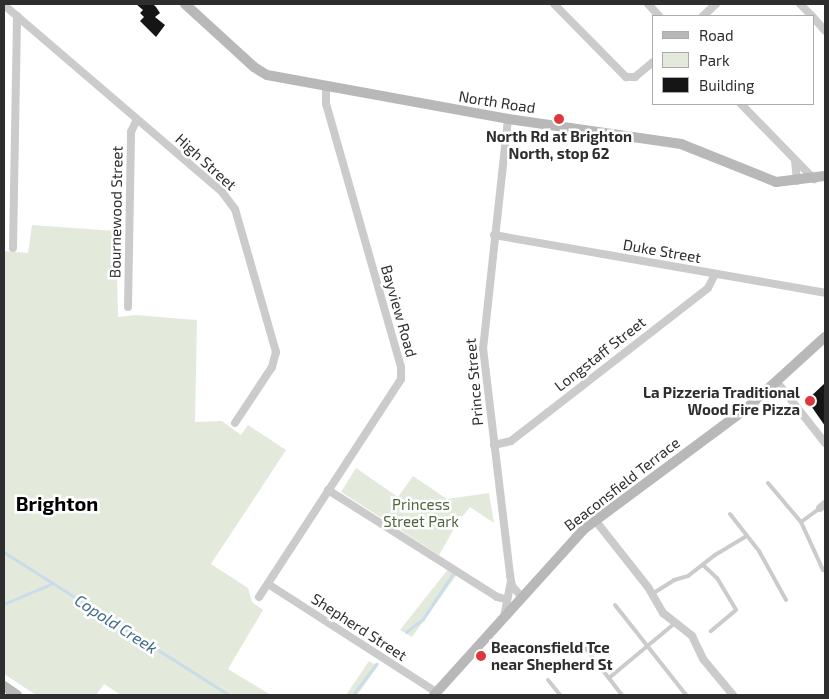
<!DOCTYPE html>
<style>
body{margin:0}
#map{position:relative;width:829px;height:699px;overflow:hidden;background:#fff;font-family:"Exo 2",sans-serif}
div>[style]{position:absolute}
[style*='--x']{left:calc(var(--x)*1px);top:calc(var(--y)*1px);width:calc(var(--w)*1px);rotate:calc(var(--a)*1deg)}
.green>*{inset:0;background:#e3eadc}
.stream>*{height:2.5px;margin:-1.25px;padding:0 1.25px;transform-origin:1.25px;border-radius:1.25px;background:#c9dce9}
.building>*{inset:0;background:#151515}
.lane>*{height:4px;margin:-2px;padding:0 2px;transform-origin:2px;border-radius:2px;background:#cbcbcb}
.street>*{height:8px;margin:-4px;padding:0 4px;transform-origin:4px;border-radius:4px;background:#cbcbcb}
.secondary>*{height:10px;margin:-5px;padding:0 5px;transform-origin:5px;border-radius:5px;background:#b8b8b8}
.dots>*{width:14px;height:14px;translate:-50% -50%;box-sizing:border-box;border:2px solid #fff;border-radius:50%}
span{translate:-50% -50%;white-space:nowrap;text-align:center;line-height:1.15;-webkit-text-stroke:5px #fff;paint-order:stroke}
.street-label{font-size:15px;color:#2e2e2e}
.poi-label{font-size:15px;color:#2e2e2e;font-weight:700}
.right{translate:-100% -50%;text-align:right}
.left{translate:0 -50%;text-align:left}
.park-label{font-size:15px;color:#4f673d}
.water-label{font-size:16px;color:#406c8b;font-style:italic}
.district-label{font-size:20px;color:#000;font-weight:700}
.frame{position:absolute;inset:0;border:5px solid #2e2e2e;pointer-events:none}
.legend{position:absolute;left:652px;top:15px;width:162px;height:90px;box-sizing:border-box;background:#fff;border:1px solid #ababab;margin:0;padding:6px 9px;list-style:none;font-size:15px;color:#2e2e2e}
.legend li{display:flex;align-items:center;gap:10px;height:25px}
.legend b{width:25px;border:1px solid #ababab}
</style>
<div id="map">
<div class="green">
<i style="clip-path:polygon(32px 225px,116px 231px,118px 317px,136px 315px,197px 320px,195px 422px,222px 421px,241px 435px,248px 425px,286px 450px,211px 564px,248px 588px,252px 602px,263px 610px,228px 669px,271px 695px,121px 695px,104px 684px,96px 695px,36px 695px,4px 674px,4px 251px,28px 253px)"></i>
<i style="clip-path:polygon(356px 468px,398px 497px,413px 476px,447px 499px,489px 493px,494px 523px,470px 507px,458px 522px,439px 555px,341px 492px)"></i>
<i style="clip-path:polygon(449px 568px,458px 573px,412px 637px,400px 630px)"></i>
<i style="clip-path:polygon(369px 661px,378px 666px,357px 695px,346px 695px)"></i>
</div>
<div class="stream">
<i style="--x:4;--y:552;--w:267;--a:32.4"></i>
<i style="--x:4;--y:604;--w:51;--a:-23.1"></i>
<i style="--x:406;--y:632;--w:21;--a:-37"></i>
<i style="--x:423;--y:619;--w:56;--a:-56.6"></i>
<i style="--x:353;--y:695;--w:39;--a:-53"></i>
</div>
<div class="building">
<i style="clip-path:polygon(136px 4px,153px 4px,156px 7px,160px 13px,155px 17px,165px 25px,156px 37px,140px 21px,144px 17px,140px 13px,143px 10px)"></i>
<i style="clip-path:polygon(825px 383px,825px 426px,807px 400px)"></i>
</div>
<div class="lane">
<i style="--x:768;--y:483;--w:51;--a:49.8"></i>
<i style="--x:801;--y:522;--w:53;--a:65.4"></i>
<i style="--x:730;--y:514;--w:47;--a:51.9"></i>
<i style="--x:759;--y:551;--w:56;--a:61.1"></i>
<i style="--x:801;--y:522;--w:24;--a:-36"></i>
<i style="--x:703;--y:565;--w:19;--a:43"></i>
<i style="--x:717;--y:578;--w:37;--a:59"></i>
<i style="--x:736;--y:610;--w:33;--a:140"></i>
<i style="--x:652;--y:594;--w:26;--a:-32"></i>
<i style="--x:674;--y:580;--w:15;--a:-16"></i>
<i style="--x:688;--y:576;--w:34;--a:-38"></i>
<i style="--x:715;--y:555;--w:35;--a:-31"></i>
<i style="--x:615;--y:605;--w:115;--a:51.7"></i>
<i style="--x:583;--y:645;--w:63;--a:52"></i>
<i style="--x:609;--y:678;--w:86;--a:-39.8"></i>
<i style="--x:548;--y:680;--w:19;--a:51"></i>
</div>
<div class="street">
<i style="--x:554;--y:4;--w:103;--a:45.4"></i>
<i style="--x:626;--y:77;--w:9;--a:0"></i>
<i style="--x:635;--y:77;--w:23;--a:-40"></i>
<i style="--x:648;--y:4;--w:16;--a:47"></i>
<i style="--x:800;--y:4;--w:17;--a:45"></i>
<i style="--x:4;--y:5;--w:287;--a:40.6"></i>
<i style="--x:222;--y:192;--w:21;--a:53"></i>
<i style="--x:235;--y:209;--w:149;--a:74"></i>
<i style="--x:276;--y:352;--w:16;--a:105"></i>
<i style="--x:272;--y:367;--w:67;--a:123.5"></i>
<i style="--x:703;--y:16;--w:18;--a:-43"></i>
<i style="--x:813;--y:17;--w:18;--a:49"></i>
<i style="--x:741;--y:104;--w:105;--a:45.8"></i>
<i style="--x:508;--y:119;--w:230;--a:96.2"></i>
<i style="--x:483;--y:348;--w:229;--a:83.2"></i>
<i style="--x:510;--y:575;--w:11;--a:80"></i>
<i style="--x:512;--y:586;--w:15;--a:48"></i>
<i style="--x:795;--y:161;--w:20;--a:84"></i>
<i style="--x:494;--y:235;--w:336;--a:9.9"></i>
<i style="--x:13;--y:248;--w:232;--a:-89"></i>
<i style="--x:128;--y:307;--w:175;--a:-89"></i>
<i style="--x:131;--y:132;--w:14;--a:-65"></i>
<i style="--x:777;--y:382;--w:78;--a:51.8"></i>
<i style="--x:494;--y:445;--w:17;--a:-13"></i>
<i style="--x:511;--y:441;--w:249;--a:-37.8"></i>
<i style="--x:708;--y:288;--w:16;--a:-63"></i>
<i style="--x:328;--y:490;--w:200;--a:32.3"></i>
<i style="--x:497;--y:597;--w:9;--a:13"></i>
<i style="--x:820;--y:508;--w:6;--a:-39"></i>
<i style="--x:595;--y:520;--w:85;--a:51.7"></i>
<i style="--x:648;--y:587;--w:30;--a:60"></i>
<i style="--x:663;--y:613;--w:37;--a:38"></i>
<i style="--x:692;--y:636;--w:25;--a:64"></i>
<i style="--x:703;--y:659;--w:47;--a:50.2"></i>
<i style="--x:268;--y:584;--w:200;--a:32.7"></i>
<i style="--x:259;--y:597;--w:260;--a:-56.9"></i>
<i style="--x:401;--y:379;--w:12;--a:-90"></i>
<i style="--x:401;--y:367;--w:273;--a:-105.9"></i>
<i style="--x:326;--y:104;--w:18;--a:-90"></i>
<i style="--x:504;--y:617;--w:36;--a:-79"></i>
</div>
<div class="secondary">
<i style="--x:185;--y:4;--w:93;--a:42.4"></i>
<i style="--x:254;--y:67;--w:15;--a:32"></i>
<i style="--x:267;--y:75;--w:245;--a:10.3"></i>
<i style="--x:508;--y:119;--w:175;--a:8.2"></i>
<i style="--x:681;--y:144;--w:102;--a:21.8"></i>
<i style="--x:776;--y:182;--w:49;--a:-7"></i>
<i style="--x:4;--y:686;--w:16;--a:35"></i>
<i style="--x:434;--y:695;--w:224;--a:-47.9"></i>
<i style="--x:584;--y:529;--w:204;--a:-36.6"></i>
<i style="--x:748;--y:407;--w:104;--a:-42.3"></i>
</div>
<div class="dots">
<i style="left:559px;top:119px;background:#dc383f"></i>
<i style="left:810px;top:401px;background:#dc383f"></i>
<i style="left:481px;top:656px;background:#dc383f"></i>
</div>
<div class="street-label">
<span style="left:497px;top:102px;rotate:9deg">North Road</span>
<span style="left:206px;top:162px;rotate:42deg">High Street</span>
<span style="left:116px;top:212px;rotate:-89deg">Bournewood Street</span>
<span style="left:662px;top:251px;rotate:10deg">Duke Street</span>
<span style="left:399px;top:311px;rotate:74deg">Bayview Road</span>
<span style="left:600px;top:354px;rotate:-38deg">Longstaff Street</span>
<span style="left:474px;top:382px;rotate:-95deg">Prince Street</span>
<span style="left:622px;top:484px;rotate:-38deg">Beaconsfield Terrace</span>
<span style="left:359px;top:627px;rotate:33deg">Shepherd Street</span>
</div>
<div class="poi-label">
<span style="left:559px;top:145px">North Rd at Brighton<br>North, stop 62</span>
<span class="right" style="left:800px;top:401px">La Pizzeria Traditional<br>Wood Fire Pizza</span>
<span class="left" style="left:491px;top:656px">Beaconsfield Tce<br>near Shepherd St</span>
</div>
<div class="park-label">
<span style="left:421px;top:513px">Princess<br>Street Park</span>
</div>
<div class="water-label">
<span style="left:116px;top:624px;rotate:33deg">Copold Creek</span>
</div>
<div class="district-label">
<span style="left:57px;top:503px">Brighton</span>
</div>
<div class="frame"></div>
<ul class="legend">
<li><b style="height:6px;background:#b8b8b8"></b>Road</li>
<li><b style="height:14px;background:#e3eadc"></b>Park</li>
<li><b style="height:14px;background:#151515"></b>Building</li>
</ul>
</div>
